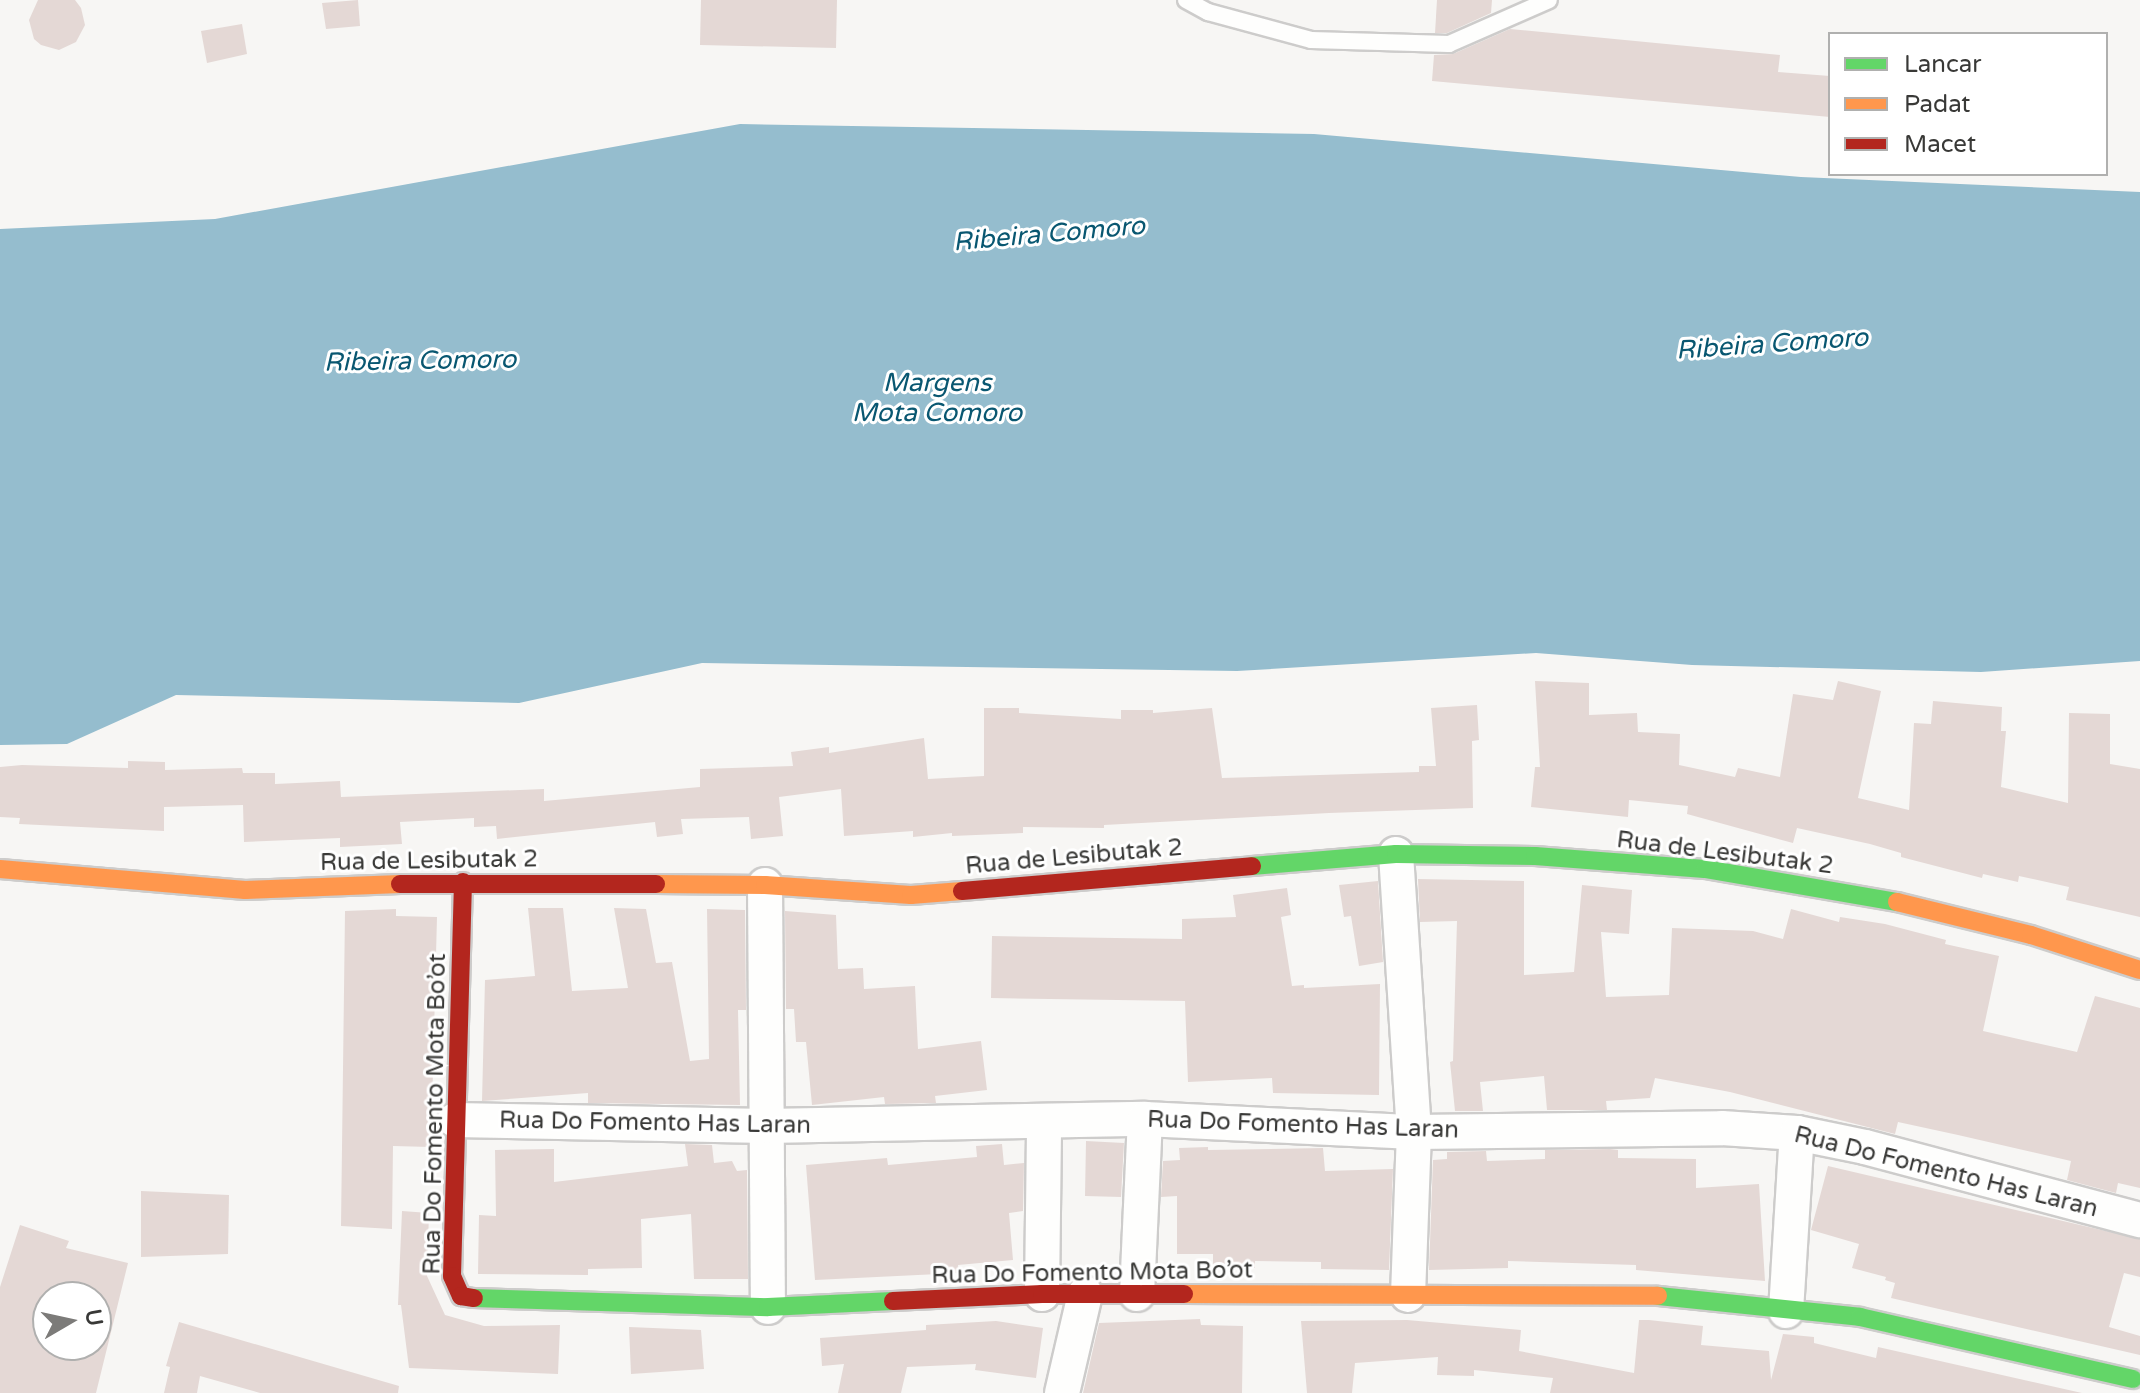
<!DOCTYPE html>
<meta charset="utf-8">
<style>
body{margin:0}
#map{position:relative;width:2140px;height:1393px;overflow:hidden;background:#f7f6f4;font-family:"Varela Round",sans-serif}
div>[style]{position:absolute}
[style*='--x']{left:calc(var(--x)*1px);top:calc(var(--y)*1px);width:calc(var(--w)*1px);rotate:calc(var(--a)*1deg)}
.water>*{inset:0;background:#95bdce}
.building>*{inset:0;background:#e4d8d5}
.roads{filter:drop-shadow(2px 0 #cdcccb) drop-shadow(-2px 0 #cdcccb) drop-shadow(0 2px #cdcccb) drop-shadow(0 -2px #cdcccb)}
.lane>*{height:16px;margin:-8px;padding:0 8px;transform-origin:8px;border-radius:8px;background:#fefefd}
.street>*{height:34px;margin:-17px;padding:0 17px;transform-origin:17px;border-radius:17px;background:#fefefd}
.fast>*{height:18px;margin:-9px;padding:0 9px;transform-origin:9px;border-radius:9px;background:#63d668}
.slow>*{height:18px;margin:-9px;padding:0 9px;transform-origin:9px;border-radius:9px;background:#ff974d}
.jam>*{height:18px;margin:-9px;padding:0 9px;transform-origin:9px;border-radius:9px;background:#b3261e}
span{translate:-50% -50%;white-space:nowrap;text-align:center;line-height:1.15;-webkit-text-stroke:6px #fff;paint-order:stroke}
.street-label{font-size:24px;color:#393937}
.water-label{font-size:26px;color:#095771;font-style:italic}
.legend{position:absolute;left:1828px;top:32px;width:280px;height:144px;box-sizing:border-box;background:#fff;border:2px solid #b0b0af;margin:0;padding:10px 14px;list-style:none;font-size:24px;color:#393937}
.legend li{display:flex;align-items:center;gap:16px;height:40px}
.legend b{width:40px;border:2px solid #b0b0af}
.north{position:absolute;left:32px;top:1281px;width:80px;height:80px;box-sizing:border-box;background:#fff;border:2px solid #b0b0af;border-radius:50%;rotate:81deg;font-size:22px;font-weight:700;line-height:32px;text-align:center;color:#393937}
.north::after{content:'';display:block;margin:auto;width:28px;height:36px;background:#7c7b79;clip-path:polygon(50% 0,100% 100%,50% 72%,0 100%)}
</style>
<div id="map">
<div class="water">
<i style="clip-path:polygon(740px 124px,1314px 134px,1801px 177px,2140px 192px,2140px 661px,1981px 672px,1692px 665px,1536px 653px,1237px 671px,702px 663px,519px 703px,176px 695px,67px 744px,0 745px,0 229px,215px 219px)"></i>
</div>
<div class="building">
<i style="clip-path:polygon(38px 0,75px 0,81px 8px,85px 25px,76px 42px,59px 50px,41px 45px,34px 39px,29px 20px)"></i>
<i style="clip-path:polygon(358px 0,360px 26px,326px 29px,322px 3px)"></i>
<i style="clip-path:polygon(701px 0,837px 0,836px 48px,700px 45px)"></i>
<i style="clip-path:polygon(1437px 0,1492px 0,1491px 13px,1447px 33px,1435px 33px)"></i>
<i style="clip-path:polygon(242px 24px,247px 54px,207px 63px,201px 31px)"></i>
<i style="clip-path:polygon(1510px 29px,1780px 55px,1778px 72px,1830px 76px,1830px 117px,1432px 81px,1434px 55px,1453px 54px)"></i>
<i style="clip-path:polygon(1535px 681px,1589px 683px,1589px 715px,1637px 713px,1638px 732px,1680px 734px,1679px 765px,1735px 777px,1738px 768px,1780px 777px,1793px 694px,1833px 700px,1838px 681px,1881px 691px,1858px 798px,1909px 810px,1914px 723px,1931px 724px,1933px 701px,2002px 707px,2001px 731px,2006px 731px,2001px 787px,2068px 803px,2069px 713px,2110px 714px,2110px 764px,2140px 769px,2140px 917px,2066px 900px,2069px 887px,2019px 876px,2018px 882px,1983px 874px,1982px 878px,1901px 857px,1901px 853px,1870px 844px,1797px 828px,1793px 843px,1687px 814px,1688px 806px,1629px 800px,1628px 817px,1531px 807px,1535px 767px,1540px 767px)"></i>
<i style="clip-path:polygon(1477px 705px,1479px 740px,1472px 741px,1473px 808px,1329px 813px,1104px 825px,1104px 828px,1023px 827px,1023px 833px,952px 836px,952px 833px,913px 837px,913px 831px,844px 836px,841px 789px,779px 797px,783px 836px,751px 839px,749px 817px,681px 819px,683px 834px,657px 837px,655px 822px,497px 839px,496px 826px,474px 827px,474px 818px,400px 822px,402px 844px,340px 847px,340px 838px,244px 842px,243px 805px,164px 807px,164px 831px,19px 824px,20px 818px,0 817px,0 767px,22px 765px,128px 768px,128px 761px,165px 762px,165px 770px,242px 768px,243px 773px,275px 773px,275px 784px,340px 781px,341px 797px,544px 789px,544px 801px,700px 787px,700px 769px,793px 766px,791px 752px,829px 747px,829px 753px,924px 738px,928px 779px,984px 776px,984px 708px,1019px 708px,1019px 713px,1121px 719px,1121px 710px,1153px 710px,1153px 713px,1212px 708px,1222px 778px,1419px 772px,1419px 766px,1436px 766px,1431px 708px)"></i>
<i style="clip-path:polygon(1418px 879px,1524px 881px,1524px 975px,1574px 972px,1582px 885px,1632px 890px,1629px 934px,1601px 932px,1606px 997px,1669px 995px,1672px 928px,1753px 931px,1783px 939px,1791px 909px,1839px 922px,1840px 917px,1885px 924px,1946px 940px,1945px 944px,1999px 956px,1983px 1031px,2077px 1052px,2095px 996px,2140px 1008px,2140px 1188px,2118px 1183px,2116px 1193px,2067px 1180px,2071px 1161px,1958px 1135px,1898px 1122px,1895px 1134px,1730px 1092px,1655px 1078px,1650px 1098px,1606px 1101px,1607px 1110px,1547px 1110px,1544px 1076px,1480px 1082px,1483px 1111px,1455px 1111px,1450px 1062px,1453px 1061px,1457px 921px,1420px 922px)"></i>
<i style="clip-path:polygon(1378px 881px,1383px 962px,1359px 966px,1351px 916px,1344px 917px,1339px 885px)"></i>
<i style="clip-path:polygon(1287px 888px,1291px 915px,1281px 917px,1292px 986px,1304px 985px,1304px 988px,1380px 984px,1379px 1095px,1273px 1093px,1272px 1078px,1188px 1082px,1185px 1001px,991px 998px,992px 936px,1182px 939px,1182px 919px,1236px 917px,1233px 895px)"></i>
<i style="clip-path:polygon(528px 908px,563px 908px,572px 991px,628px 988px,614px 908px,646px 909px,656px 963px,672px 962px,690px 1061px,709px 1059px,707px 909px,745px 910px,746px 1010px,738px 1010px,740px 1105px,588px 1103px,588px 1093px,482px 1101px,485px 980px,535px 976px)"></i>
<i style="clip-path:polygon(396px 909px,396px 916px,437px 917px,431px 1147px,393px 1146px,392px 1229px,341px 1226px,345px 911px)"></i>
<i style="clip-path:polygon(785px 911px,836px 915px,838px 969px,863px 968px,864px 989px,915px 986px,918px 1049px,981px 1041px,987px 1090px,935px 1096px,936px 1103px,885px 1104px,884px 1097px,812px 1105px,806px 1042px,796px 1042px,794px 1009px,786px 1009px)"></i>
<i style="clip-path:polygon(1086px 1141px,1124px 1143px,1121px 1197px,1085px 1196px)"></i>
<i style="clip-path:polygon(685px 1144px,712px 1145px,714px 1163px,732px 1161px,737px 1171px,747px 1170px,748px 1279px,694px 1279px,691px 1214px,641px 1219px,642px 1268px,588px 1269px,588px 1275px,478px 1274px,479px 1215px,496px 1216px,495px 1150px,554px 1149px,554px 1182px,688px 1166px)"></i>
<i style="clip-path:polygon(1002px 1144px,1004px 1165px,1024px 1163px,1023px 1211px,1009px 1213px,1013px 1260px,958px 1265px,959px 1273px,815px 1280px,806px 1165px,887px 1158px,888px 1165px,977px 1157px,976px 1146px)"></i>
<i style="clip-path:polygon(1208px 1147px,1208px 1150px,1323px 1148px,1325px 1171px,1393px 1169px,1389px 1270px,1321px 1269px,1321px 1262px,1255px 1261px,1255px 1268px,1213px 1268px,1213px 1254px,1177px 1254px,1177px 1196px,1161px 1197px,1163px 1161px,1180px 1160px,1179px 1148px)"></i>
<i style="clip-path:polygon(1610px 1149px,1618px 1150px,1618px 1158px,1696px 1159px,1696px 1188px,1759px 1184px,1765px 1281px,1636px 1270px,1636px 1265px,1508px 1261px,1508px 1268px,1429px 1270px,1433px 1160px,1447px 1159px,1447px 1152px,1486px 1151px,1487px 1161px,1545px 1159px,1545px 1150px)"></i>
<i style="clip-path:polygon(1828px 1166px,2140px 1239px,2140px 1277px,2124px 1273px,2109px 1327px,2140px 1336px,2140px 1355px,1891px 1298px,1895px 1283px,1885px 1280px,1886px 1277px,1852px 1268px,1859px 1244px,1811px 1230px)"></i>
<i style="clip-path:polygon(141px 1191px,229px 1195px,228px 1254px,141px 1257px)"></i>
<i style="clip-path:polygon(402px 1211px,429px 1213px,427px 1276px,445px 1315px,484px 1326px,560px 1325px,558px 1374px,409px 1368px,401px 1305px,398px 1305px)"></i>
<i style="clip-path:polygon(evenodd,20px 1225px,69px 1241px,66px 1248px,128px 1263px,96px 1393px,0 1393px,0 1287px,20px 1225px,48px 1297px,96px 1297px,96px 1345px,48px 1345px,48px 1297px)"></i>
<i style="clip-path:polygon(1200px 1319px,1201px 1325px,1243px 1326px,1242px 1393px,1083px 1393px,1099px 1323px)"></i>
<i style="clip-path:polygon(1407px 1320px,1521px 1330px,1519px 1351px,1634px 1373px,1639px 1320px,1649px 1320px,1703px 1326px,1701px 1345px,1769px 1351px,1771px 1380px,1783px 1334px,1814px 1337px,1814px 1343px,1876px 1358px,1878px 1347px,2082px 1393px,1550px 1393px,1553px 1378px,1474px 1370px,1474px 1376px,1437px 1375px,1438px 1357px,1355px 1363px,1352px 1393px,1307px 1393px,1301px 1321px)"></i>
<i style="clip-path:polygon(996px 1321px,1043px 1328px,1036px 1378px,975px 1370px,976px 1364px,907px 1367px,901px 1393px,838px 1393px,844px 1364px,822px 1366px,820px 1338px,926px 1330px,926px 1325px)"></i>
<i style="clip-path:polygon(179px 1322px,399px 1386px,398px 1393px,260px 1393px,200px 1376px,197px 1393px,164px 1393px,170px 1367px,166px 1366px)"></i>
<i style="clip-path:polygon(629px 1327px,701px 1330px,704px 1369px,631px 1374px)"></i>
</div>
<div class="roads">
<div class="lane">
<i style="--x:1186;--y:0;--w:25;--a:29"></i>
<i style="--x:1208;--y:12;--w:107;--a:15.2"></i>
<i style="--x:1311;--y:40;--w:138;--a:1.7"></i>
<i style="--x:1449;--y:44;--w:109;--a:-23.7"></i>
</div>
<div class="street">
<i style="--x:1396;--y:854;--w:279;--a:86.3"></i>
<i style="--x:1414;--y:1132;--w:163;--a:92.1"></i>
<i style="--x:765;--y:885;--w:422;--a:89.6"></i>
<i style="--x:455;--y:1120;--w:312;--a:1.1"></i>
<i style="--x:767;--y:1126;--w:378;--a:-1.1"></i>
<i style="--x:1145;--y:1119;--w:269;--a:2.8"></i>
<i style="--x:1414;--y:1132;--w:308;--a:-0.7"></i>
<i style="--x:1722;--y:1128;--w:75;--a:3.8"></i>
<i style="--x:1797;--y:1133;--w:69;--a:11.6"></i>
<i style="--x:1865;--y:1147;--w:285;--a:14.9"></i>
<i style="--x:1042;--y:1294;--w:170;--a:-89.3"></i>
<i style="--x:1137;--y:1294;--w:175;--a:-87.4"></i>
<i style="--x:1786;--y:1311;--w:178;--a:-86.5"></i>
<i style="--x:1062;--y:1393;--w:102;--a:-76.9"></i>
</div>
<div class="fast">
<i style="--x:1252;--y:866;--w:144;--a:-4.8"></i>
<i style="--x:1396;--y:854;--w:139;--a:0.8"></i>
<i style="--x:1535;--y:856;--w:170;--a:4.4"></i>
<i style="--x:1705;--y:869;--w:195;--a:9.8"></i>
<i style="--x:1658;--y:1296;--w:203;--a:5.9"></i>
<i style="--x:1860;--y:1317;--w:280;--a:12.8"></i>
<i style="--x:474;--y:1298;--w:294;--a:1.8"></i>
<i style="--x:768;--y:1307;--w:125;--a:-2.7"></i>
</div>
<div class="slow">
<i style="--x:0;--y:869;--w:246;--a:4.9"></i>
<i style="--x:245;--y:890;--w:155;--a:-2.2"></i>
<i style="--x:656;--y:884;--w:109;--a:0.5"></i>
<i style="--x:765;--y:885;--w:146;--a:3.9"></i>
<i style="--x:911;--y:895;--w:51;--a:-4.5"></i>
<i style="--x:1897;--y:902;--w:138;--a:13.8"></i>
<i style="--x:2031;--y:935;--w:114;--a:17.8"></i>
<i style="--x:1184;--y:1294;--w:474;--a:0.2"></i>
</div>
<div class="jam">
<i style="--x:463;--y:882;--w:394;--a:91.6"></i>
<i style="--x:452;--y:1276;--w:22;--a:66"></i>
<i style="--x:461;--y:1296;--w:13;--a:9"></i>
<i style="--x:400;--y:884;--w:256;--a:0"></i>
<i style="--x:962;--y:891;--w:291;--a:-4.9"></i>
<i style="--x:893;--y:1301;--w:149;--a:-2.7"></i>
<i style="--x:1042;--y:1294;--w:142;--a:0"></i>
</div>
</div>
<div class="street-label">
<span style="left:1725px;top:853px;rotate:7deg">Rua de Lesibutak 2</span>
<span style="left:1074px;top:857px;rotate:-5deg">Rua de Lesibutak 2</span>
<span style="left:429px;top:861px;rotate:-1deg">Rua de Lesibutak 2</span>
<span style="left:435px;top:1114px;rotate:-89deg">Rua Do Fomento Mota Bo’ot</span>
<span style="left:655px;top:1123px;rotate:1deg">Rua Do Fomento Has Laran</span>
<span style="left:1303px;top:1125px;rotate:2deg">Rua Do Fomento Has Laran</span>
<span style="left:1946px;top:1172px;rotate:14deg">Rua Do Fomento Has Laran</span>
<span style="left:1092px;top:1273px;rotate:-1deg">Rua Do Fomento Mota Bo’ot</span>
</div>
<div class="water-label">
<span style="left:1049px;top:234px;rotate:-5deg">Ribeira Comoro</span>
<span style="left:1772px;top:344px;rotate:-4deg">Ribeira Comoro</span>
<span style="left:420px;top:361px;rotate:-1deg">Ribeira Comoro</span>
<span style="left:937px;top:398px">Margens<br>Mota Comoro</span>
</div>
<ul class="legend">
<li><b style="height:10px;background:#63d668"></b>Lancar</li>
<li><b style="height:10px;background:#ff974d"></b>Padat</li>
<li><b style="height:10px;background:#b3261e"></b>Macet</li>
</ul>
<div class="north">U</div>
</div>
